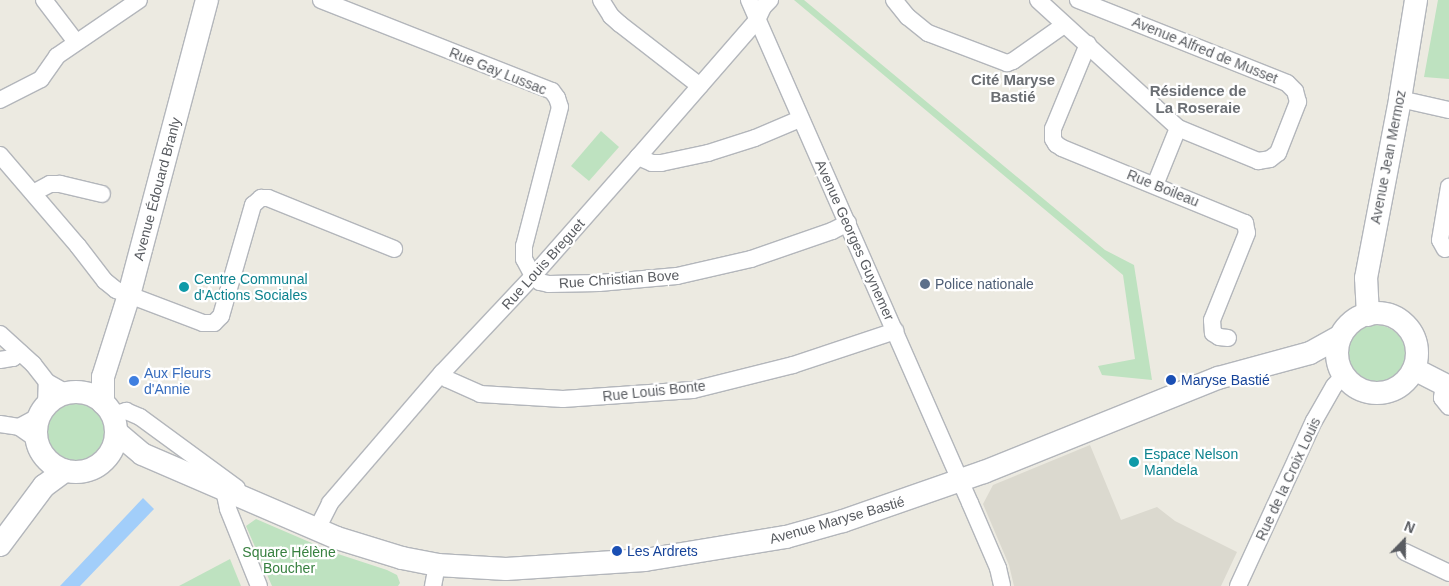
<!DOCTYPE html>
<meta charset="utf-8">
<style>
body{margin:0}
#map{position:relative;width:1449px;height:586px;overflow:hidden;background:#eceae1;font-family:Helvetica,sans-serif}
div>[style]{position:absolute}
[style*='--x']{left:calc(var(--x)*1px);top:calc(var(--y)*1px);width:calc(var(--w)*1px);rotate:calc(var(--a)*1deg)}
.education>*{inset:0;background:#dbd9cf}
.green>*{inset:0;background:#bee2c0}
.round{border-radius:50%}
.water>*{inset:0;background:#a2cefa}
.roads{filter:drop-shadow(1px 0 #b3b6bb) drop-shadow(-1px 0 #b3b6bb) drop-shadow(0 1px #b3b6bb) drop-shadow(0 -1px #b3b6bb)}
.street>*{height:16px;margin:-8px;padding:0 8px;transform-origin:8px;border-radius:8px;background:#fff}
.secondary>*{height:22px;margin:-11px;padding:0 11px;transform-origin:11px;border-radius:11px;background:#fff}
.secondary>.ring{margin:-11px;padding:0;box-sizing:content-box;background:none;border:22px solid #fff;border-radius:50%}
.dots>*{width:14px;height:14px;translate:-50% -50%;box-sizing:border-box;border:2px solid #fff;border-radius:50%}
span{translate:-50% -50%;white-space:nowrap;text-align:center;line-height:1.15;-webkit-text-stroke:4.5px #fff;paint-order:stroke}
.street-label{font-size:14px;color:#595c61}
.culture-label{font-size:14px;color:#0d838f}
.left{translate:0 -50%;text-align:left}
.service-label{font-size:14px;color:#4e5e75}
.shop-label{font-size:14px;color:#366cbe}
.transit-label{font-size:14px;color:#164399}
.park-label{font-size:14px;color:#388140}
.neighbourhood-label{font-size:15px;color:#6a6e73;font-weight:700}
.north{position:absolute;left:1379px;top:516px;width:50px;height:50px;-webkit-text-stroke:4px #fff;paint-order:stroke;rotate:22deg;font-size:14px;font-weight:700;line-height:20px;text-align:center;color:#595c61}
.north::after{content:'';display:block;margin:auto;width:18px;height:22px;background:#595c61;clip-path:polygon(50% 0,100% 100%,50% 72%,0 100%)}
</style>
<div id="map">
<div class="education">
<i style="clip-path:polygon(1090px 445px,1121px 520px,1157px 507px,1175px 521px,1237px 552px,1221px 586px,1014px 586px,1009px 565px,983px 504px,993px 485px)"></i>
</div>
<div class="green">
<i style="clip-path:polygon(794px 0,804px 0,1105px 250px,1134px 265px,1152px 380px,1102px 375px,1098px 366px,1135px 359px,1123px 275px)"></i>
<i style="clip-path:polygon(1438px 0,1449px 0,1449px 79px,1424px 77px)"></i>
<i style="clip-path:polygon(601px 131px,619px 147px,589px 181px,571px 166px)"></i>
<i class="round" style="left:1346px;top:325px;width:60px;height:60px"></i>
<i class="round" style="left:47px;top:403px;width:60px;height:60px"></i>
<i style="clip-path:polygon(256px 519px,335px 553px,387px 570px,397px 575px,400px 583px,398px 586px,272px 586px,246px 526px)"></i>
<i style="clip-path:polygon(230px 559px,241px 586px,179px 586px)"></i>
</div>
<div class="water">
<i style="clip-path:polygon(143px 498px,154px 509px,80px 586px,60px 586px)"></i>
</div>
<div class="roads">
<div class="street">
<i style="--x:44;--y:0;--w:53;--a:52.7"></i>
<i style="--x:321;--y:0;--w:248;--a:21.5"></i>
<i style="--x:552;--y:91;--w:9;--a:54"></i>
<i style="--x:557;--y:98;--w:9;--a:72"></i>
<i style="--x:560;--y:107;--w:144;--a:104.5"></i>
<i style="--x:524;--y:246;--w:13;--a:90"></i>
<i style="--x:524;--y:259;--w:19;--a:62"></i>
<i style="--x:533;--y:276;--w:9;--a:41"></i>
<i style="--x:540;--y:282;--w:9;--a:13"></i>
<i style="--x:549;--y:284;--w:50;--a:-1.1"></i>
<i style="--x:599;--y:283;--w:78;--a:-5.1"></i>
<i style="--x:677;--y:276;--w:76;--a:-12.9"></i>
<i style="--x:751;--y:259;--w:86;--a:-19.1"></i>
<i style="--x:832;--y:231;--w:18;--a:-27"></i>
<i style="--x:601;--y:0;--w:19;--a:58"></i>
<i style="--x:611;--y:16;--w:12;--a:42"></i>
<i style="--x:620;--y:24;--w:101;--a:37.8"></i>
<i style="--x:749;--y:0;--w:549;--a:66.28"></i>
<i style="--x:970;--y:503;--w:71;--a:66.7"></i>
<i style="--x:998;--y:568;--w:18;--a:77"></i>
<i style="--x:894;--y:0;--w:22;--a:51"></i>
<i style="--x:908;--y:17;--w:26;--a:39"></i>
<i style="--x:928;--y:33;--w:85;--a:20.8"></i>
<i style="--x:1007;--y:63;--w:6;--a:-18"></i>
<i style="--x:1013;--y:61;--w:62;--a:-35.2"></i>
<i style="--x:1038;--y:0;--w:190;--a:42.4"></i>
<i style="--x:1178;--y:128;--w:87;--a:22.4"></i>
<i style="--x:1258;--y:161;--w:12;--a:-9"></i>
<i style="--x:1270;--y:159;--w:10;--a:-37"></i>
<i style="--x:1278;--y:153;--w:55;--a:-68.6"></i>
<i style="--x:1298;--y:102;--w:11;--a:-105"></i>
<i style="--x:1295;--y:91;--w:11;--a:-135"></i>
<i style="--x:1287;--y:83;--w:225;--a:-158.3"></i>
<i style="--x:1088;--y:44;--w:92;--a:112.4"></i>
<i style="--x:1053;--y:129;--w:10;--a:90"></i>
<i style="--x:1053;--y:139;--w:6;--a:59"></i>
<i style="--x:1056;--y:144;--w:7;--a:34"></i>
<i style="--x:1062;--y:148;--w:198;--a:22.3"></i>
<i style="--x:1245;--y:223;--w:10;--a:79"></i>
<i style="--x:1247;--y:233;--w:94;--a:111.9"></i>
<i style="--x:1212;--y:320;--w:13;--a:86"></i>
<i style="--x:1213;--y:333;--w:7;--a:34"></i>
<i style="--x:1219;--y:337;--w:9;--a:6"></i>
<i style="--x:1400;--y:99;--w:50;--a:12.7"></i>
<i style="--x:0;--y:100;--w:46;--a:-27.1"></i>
<i style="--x:41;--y:79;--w:28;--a:-55"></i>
<i style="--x:57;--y:56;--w:99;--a:-34.3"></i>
<i style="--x:0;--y:155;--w:120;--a:49.4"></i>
<i style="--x:78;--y:246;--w:44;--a:52.4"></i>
<i style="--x:105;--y:281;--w:14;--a:39"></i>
<i style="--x:116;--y:290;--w:93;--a:20.8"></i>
<i style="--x:203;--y:323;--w:11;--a:0"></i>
<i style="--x:214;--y:323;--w:10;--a:-45"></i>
<i style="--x:221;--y:316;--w:116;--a:-73.9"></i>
<i style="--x:253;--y:205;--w:11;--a:-41"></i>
<i style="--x:261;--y:198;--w:7;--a:0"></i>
<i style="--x:268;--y:198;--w:136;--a:22"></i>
<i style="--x:638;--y:157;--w:15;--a:23"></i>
<i style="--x:652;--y:163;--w:9;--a:0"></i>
<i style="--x:661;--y:163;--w:48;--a:-12"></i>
<i style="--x:708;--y:153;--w:49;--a:-17.7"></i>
<i style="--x:755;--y:138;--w:49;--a:-22.9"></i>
<i style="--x:1155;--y:185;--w:61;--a:-68"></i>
<i style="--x:33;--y:193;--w:19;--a:-28"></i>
<i style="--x:50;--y:184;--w:10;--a:0"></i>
<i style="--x:60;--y:184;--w:43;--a:13.4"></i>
<i style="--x:1445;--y:249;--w:10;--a:-119"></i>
<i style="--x:1440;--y:240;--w:54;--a:-80.4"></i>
<i style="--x:0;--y:334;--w:45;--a:42.3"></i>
<i style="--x:33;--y:364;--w:23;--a:52"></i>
<i style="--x:47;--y:382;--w:23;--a:29"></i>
<i style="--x:0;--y:360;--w:13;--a:-9"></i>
<i style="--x:13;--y:358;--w:9;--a:-36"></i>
<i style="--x:442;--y:373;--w:8;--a:50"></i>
<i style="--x:447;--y:379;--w:36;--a:24"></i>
<i style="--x:480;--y:394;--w:83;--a:3.4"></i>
<i style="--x:563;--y:399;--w:130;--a:-4"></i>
<i style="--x:693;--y:390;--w:103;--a:-14"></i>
<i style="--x:793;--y:365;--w:108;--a:-18.4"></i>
<i style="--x:1444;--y:385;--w:13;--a:99"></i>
<i style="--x:1442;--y:398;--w:11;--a:52"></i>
<i style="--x:46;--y:405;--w:23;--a:-88"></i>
<i style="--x:112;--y:415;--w:15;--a:-16"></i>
<i style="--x:126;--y:411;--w:15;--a:23"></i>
<i style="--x:140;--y:417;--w:120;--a:36.2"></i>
<i style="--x:0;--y:424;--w:19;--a:9"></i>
<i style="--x:19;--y:427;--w:21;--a:35"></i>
<i style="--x:19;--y:427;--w:21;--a:-28"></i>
<i style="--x:224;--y:490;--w:19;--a:78"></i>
<i style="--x:228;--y:509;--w:83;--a:68.1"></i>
<i style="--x:317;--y:529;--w:29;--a:-63"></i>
<i style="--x:330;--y:503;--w:172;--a:-49.3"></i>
<i style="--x:442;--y:373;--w:133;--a:-46.8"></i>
<i style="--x:533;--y:276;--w:159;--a:-48.6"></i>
<i style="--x:638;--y:157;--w:181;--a:-49"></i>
<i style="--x:757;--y:20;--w:14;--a:-65"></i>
<i style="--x:763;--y:7;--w:10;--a:-45"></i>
<i style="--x:1405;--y:552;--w:49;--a:25.5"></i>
<i style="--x:433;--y:586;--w:21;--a:-79"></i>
<i style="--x:1238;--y:586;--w:182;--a:-65.3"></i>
<i style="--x:1314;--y:421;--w:40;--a:-60.3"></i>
<i style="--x:1334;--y:386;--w:15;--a:-48"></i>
</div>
<div class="secondary">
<i class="ring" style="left:1337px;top:313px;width:58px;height:58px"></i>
<i style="--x:1368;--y:315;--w:37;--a:-93"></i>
<i style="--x:1366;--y:278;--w:182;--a:-79.2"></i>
<i style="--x:1400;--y:99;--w:100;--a:-80.8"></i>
<i style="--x:1414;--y:369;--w:39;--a:27"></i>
<i class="ring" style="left:36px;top:392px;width:58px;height:58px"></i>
<i style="--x:103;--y:403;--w:26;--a:-90"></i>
<i style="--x:103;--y:377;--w:86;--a:-72.4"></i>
<i style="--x:129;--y:295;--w:305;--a:-75.2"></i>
<i style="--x:116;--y:432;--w:34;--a:40"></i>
<i style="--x:142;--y:454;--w:212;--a:23.3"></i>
<i style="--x:337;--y:538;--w:68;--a:17.1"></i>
<i style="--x:402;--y:558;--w:36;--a:11"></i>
<i style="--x:437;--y:565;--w:69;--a:3.3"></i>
<i style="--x:506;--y:569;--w:139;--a:-3.7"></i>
<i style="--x:645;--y:560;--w:143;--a:-9.3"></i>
<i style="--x:786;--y:537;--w:59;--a:-15.7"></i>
<i style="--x:843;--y:521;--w:149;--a:-19.2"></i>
<i style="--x:984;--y:472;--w:252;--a:-21.9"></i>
<i style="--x:1218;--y:378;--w:95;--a:-15.2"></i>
<i style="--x:1310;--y:353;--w:35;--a:-29"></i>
<i style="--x:0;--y:545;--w:74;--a:-53.3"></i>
<i style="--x:44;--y:486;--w:26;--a:-36"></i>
</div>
</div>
<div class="dots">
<i style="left:925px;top:284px;background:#5c6f8a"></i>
<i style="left:184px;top:287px;background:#0f9aa8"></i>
<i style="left:1171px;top:380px;background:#1a4fb4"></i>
<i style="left:134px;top:381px;background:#3f7fe0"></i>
<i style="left:1134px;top:462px;background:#0f9aa8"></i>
<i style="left:617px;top:551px;background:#1a4fb4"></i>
</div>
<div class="street-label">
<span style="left:1205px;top:50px;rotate:22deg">Avenue Alfred de Musset</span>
<span style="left:498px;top:71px;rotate:22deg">Rue Gay Lussac</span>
<span style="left:1388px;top:157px;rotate:-79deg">Avenue Jean Mermoz</span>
<span style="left:1163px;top:188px;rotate:22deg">Rue Boileau</span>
<span style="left:157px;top:189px;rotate:-75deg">Avenue Édouard Branly</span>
<span style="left:855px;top:240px;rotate:66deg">Avenue Georges Guynemer</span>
<span style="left:543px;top:264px;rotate:-48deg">Rue Louis Breguet</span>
<span style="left:619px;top:279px;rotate:-4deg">Rue Christian Bove</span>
<span style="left:654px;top:391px;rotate:-6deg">Rue Louis Bonte</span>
<span style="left:1288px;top:479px;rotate:-65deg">Rue de la Croix Louis</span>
<span style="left:837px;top:520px;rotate:-16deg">Avenue Maryse Bastié</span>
</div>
<div class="culture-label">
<span class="left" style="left:194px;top:287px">Centre Communal<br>d'Actions Sociales</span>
<span class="left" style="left:1144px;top:462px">Espace Nelson<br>Mandela</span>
</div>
<div class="service-label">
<span class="left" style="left:935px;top:284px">Police nationale</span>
</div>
<div class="shop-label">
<span class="left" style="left:144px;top:381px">Aux Fleurs<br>d'Annie</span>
</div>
<div class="transit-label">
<span class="left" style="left:1181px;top:380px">Maryse Bastié</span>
<span class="left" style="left:627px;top:551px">Les Ardrets</span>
</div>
<div class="park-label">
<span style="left:289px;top:560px">Square Hélène<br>Boucher</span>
</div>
<div class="neighbourhood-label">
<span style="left:1013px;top:88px">Cité Maryse<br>Bastié</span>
<span style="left:1198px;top:99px">Résidence de<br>La Roseraie</span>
</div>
<div class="north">N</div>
</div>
